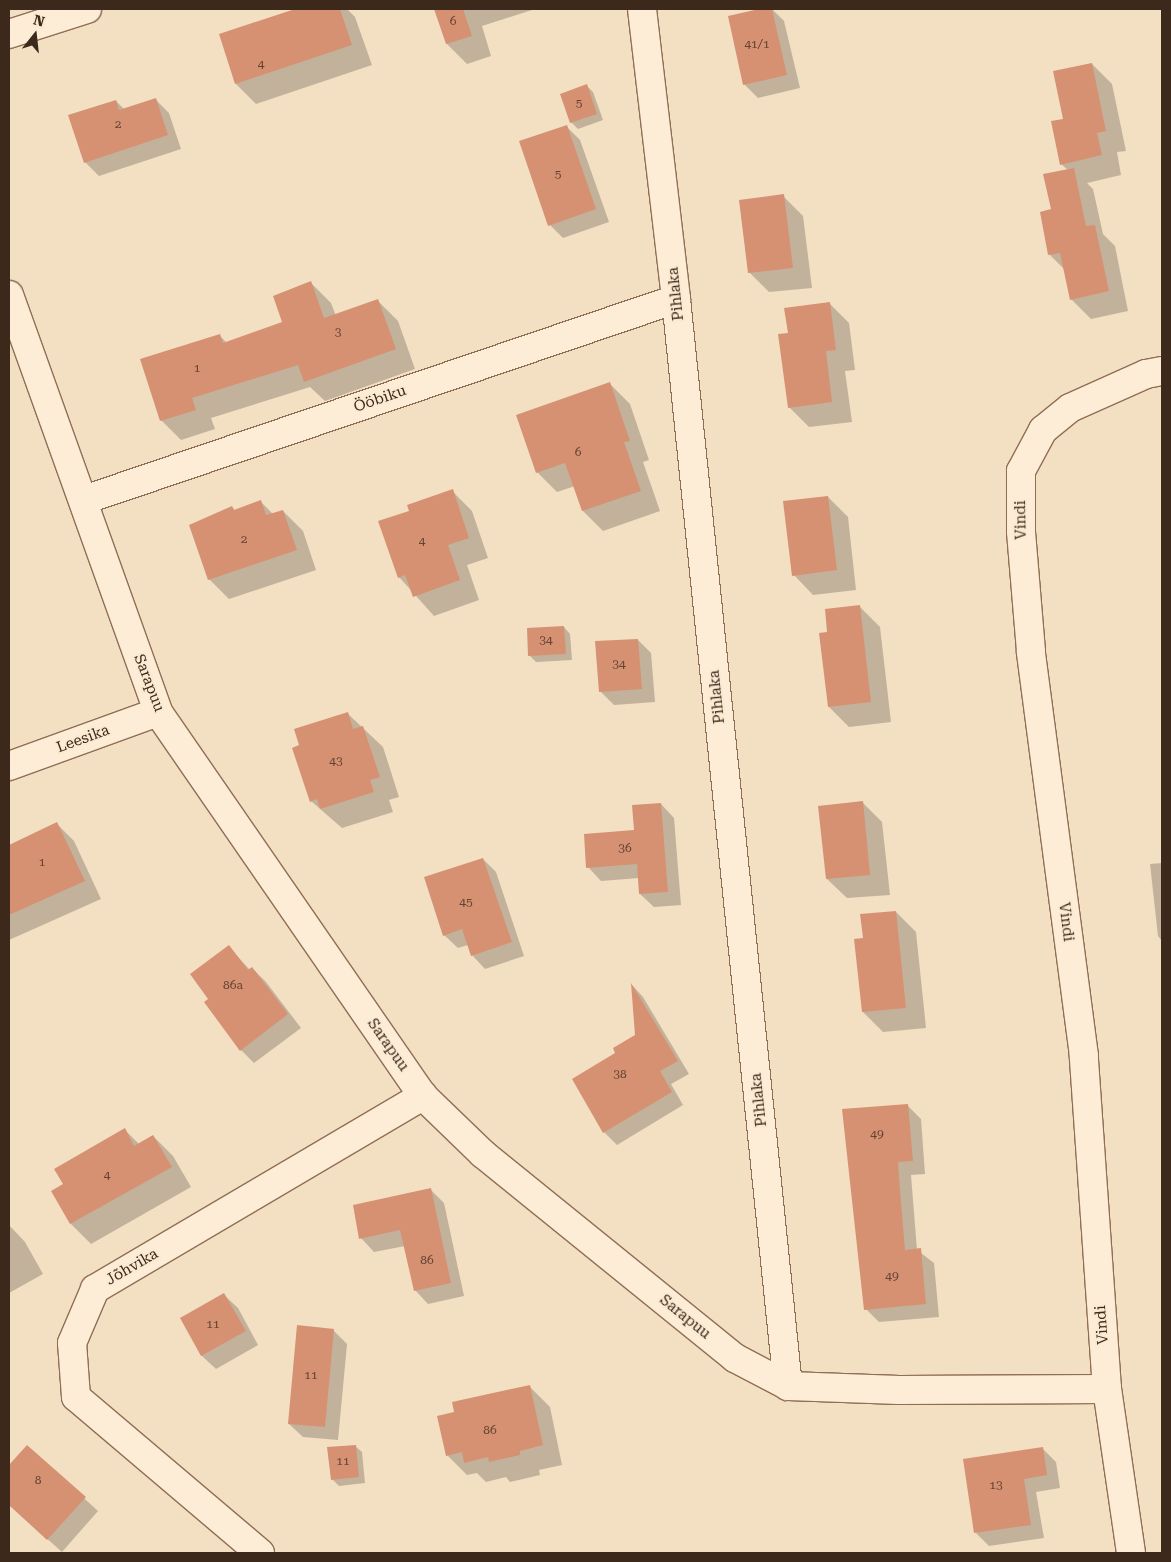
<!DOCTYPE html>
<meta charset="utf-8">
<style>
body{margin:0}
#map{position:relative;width:1171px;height:1562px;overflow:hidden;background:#f3dfc2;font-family:"Roboto Serif",serif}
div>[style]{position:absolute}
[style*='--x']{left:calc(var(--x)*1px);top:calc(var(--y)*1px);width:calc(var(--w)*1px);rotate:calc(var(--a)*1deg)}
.shadow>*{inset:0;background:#0003}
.building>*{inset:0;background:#d69173}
.roads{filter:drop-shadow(1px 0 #906e56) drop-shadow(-1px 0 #906e56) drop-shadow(0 1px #906e56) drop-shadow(0 -1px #906e56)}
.street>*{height:28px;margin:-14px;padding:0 14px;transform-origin:14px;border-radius:14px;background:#fdedd6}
span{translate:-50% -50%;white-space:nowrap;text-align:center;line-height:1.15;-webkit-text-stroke:4px #faead2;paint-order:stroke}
.number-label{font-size:12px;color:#634332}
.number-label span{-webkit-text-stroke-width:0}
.street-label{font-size:15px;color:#3d291c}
.frame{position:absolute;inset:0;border:10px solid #3d291c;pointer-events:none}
.north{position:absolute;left:10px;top:10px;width:50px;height:50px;-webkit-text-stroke:4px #faead2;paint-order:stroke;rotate:16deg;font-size:14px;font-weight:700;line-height:20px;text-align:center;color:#3d291c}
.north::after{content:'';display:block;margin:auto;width:18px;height:22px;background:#3d291c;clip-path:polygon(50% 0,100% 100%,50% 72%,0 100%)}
</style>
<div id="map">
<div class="shadow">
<i style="clip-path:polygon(299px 9px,347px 9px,355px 17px,372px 65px,256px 104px,236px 84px,220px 35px)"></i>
<i style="clip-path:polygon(436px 9px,535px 9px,482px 26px,491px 56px,467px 64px,447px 44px)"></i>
<i style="clip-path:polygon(765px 9px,772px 9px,784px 21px,800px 88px,758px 98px,744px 84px,729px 17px)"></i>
<i style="clip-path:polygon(1092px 64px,1112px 84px,1126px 151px,1117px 152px,1121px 175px,1087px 183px,1093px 189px,1103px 234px,1115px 246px,1128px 311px,1091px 319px,1071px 299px,1065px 270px,1050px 255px,1052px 210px,1068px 170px,1061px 164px,1064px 120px)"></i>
<i style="clip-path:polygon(587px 86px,593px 92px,603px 120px,578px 129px,571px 122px)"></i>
<i style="clip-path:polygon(155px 99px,169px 113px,181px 149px,99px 176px,85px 162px,116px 101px,124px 109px)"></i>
<i style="clip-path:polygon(566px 126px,580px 140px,609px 222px,563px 238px,550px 225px)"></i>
<i style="clip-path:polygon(783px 196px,803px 216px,812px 288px,769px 292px,749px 272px)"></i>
<i style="clip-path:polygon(311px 283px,331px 303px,336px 316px,378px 301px,398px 321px,415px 369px,325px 401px,310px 387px,211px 418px,215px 429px,181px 440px,161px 420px,219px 335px,227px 343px,284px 323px)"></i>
<i style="clip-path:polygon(829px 303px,849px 323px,855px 370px,845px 371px,852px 422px,809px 427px,789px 407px,789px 334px)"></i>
<i style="clip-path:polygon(610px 384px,630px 404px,649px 460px,643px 462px,660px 511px,603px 531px,583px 511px,575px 486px,557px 492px,537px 472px)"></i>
<i style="clip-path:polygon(452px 491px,472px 511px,488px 558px,467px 565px,479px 600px,434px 616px,399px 577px,410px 511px)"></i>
<i style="clip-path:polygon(828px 497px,848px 517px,856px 590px,813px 595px,794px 575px)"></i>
<i style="clip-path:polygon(261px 502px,273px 514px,283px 511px,303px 531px,316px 570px,229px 599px,209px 579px,232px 507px,235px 511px)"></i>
<i style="clip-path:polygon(860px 607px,880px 627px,891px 722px,849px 727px,829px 707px)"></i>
<i style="clip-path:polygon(564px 627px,570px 634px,572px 660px,536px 662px,530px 656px)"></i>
<i style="clip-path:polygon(638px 640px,651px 653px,655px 702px,614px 705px,600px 691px)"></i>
<i style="clip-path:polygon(347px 713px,383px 747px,399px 797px,389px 800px,393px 812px,342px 828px,311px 801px)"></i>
<i style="clip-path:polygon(862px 802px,882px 822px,890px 895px,847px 898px,827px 879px)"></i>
<i style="clip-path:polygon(661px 804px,674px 818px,681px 905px,654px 907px,640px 894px,639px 878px,601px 881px,588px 867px,635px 831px)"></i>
<i style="clip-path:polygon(57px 824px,74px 841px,101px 899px,9px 940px,9px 846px)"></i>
<i style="clip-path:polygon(483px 859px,496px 872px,524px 956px,485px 969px,472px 955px,468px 945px,458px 948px,444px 935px)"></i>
<i style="clip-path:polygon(1162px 863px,1162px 941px,1158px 936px,1150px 864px)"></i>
<i style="clip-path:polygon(896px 912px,916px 932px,926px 1028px,883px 1032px,863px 1012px,864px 939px)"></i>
<i style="clip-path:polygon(228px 946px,250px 970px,252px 968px,266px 982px,301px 1028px,254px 1063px,241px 1050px,210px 999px)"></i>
<i style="clip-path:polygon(633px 986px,643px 997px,689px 1074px,671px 1084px,683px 1105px,617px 1145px,604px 1132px,573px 1080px,617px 1054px,636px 1035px)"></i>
<i style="clip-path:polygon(907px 1105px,921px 1119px,925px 1174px,911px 1175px,917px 1250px,934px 1263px,939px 1317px,879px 1322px,866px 1309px)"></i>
<i style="clip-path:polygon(125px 1130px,139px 1144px,153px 1136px,173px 1156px,191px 1187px,91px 1244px,71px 1224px,53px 1192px,65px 1185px)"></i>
<i style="clip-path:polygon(431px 1190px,444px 1203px,464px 1296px,428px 1304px,415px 1290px,405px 1246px,374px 1252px,361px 1238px)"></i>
<i style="clip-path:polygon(9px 1225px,25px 1242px,43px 1274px,9px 1293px)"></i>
<i style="clip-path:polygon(224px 1295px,238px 1308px,258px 1345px,216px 1369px,202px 1356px,182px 1319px)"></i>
<i style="clip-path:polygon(333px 1330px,347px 1344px,338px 1440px,303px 1437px,289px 1424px)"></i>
<i style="clip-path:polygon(530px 1387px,550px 1407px,562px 1465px,539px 1470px,540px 1475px,510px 1482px,506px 1477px,486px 1482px,477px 1473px,467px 1475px,447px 1455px,455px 1413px)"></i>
<i style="clip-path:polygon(27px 1446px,98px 1511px,62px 1552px,9px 1505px,9px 1467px)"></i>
<i style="clip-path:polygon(355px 1446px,362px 1452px,365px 1483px,339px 1486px,332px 1479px)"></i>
<i style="clip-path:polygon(1042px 1448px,1056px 1462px,1060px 1488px,1036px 1492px,1044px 1538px,989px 1546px,976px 1533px)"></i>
</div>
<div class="building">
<i style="clip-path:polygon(295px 9px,340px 9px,352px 45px,235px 84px,219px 34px)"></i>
<i style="clip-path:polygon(434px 9px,463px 9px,472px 36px,446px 44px)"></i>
<i style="clip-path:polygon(759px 9px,772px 9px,787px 75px,743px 85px,728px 16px)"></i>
<i style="clip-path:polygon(1092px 63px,1106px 131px,1097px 133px,1102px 155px,1060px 165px,1051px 121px,1063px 119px,1053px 71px)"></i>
<i style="clip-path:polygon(587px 84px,597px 114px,570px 123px,560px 94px)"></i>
<i style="clip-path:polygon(156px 98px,168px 135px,84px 163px,68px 115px,116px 100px,119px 110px)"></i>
<i style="clip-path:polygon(567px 125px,596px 209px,548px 226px,519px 141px)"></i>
<i style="clip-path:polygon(1074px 168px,1086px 226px,1095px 225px,1109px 291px,1070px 300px,1060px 253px,1048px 255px,1040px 212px,1051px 209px,1043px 174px)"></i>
<i style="clip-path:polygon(784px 194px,793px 268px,748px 273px,739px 200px)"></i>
<i style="clip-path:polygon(311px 281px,324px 318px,378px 299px,396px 349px,304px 382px,298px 365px,192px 398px,196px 410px,160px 421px,140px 359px,220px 334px,223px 343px,282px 322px,273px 296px)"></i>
<i style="clip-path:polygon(830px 302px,836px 350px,826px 351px,832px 402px,788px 408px,778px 334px,788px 333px,784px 308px)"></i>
<i style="clip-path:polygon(610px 382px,630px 441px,624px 442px,641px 491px,582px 511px,565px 463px,536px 473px,516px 415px)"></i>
<i style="clip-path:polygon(453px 489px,469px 538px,448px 545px,460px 580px,413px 597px,405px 575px,398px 578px,378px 521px,409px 511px,407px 505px)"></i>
<i style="clip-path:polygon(828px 496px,837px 570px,792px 576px,783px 501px)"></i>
<i style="clip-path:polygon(261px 500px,266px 515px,283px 510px,297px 550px,208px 580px,189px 525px,232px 506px,234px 510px)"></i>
<i style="clip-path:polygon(860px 605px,871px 702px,828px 707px,819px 633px,827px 632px,825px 609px)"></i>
<i style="clip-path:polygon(564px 626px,566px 654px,528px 656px,527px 628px)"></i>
<i style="clip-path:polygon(638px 639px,642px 689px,599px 692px,595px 641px)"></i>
<i style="clip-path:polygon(348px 712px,353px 729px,363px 726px,380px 777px,370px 780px,374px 792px,320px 809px,317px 799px,310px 802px,292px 748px,299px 745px,294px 729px)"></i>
<i style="clip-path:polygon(863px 801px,870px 875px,826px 879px,818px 806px)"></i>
<i style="clip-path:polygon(661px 803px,668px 892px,639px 894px,637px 864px,586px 868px,584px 834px,634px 830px,632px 805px)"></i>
<i style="clip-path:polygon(57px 822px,85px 881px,9px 915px,9px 845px)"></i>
<i style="clip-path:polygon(483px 858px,512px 942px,471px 956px,462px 929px,443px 936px,424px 877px)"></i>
<i style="clip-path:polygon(896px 911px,906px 1008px,862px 1012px,854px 939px,863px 938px,860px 914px)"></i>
<i style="clip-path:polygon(229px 945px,248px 970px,252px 967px,288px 1014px,240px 1051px,204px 1002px,208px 999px,190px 974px)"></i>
<i style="clip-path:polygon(631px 983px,678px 1061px,660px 1071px,672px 1092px,603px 1133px,572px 1079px,615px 1053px,613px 1048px,635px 1035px)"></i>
<i style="clip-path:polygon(908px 1104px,913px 1161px,898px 1162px,900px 1191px,905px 1250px,921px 1248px,926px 1304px,864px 1310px,842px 1109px)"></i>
<i style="clip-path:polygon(125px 1128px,134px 1146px,153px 1135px,172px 1167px,70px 1224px,51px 1191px,63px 1184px,54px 1169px)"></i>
<i style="clip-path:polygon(431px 1188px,451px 1283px,414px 1291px,400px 1230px,359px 1239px,353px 1205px)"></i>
<i style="clip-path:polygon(224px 1293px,246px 1331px,201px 1356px,180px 1318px)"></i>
<i style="clip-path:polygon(297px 1325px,334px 1329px,325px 1427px,288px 1424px)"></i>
<i style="clip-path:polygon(530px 1385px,543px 1445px,520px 1451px,520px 1455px,489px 1462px,488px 1457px,464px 1463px,462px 1452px,446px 1456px,437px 1416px,454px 1412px,452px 1402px)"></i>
<i style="clip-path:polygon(27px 1445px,86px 1497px,47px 1540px,9px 1505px,9px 1465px)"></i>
<i style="clip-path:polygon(356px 1445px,359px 1477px,331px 1480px,327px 1447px)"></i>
<i style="clip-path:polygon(1043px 1447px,1047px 1475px,1024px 1479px,1031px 1525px,974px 1533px,963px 1459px)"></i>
</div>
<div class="roads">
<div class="street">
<i style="--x:642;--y:9;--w:292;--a:83.3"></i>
<i style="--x:676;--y:299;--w:1093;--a:84.12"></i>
<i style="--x:9;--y:34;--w:82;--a:-17.8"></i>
<i style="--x:9;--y:295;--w:443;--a:70.3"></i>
<i style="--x:158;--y:712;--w:467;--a:55.4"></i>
<i style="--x:423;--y:1096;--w:83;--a:44"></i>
<i style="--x:483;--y:1154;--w:324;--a:39"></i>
<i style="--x:735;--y:1358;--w:60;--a:27.8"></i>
<i style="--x:788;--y:1386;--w:111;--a:2.1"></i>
<i style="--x:899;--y:1390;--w:208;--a:-0.3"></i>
<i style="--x:84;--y:500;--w:625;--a:-18.75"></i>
<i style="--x:9;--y:766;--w:158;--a:-19.9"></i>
<i style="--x:260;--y:1553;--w:241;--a:-139.7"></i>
<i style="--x:76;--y:1397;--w:54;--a:-94.2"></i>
<i style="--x:72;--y:1343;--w:59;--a:-66.9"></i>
<i style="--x:95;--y:1289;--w:381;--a:-30.5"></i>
<i style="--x:1131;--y:1553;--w:166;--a:-98.3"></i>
<i style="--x:1107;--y:1389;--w:334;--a:-94"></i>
<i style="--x:1084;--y:1056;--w:408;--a:-97.5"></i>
<i style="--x:1031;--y:651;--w:120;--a:-94.8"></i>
<i style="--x:1021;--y:531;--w:60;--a:-90"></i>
<i style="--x:1021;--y:471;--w:47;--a:-61.8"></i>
<i style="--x:1043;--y:430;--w:35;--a:-39"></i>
<i style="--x:1070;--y:408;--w:83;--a:-24.1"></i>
<i style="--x:1146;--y:374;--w:16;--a:-11"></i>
</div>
</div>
<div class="number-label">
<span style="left:453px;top:22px">6</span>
<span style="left:757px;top:45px">41/1</span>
<span style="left:261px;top:65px">4</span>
<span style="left:579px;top:104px">5</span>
<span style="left:118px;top:125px">2</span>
<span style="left:558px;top:175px">5</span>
<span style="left:338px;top:333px">3</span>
<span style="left:197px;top:369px">1</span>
<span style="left:578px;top:453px">6</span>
<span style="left:244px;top:540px">2</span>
<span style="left:422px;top:542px">4</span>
<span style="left:546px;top:641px">34</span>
<span style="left:619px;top:665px">34</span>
<span style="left:336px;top:762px">43</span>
<span style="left:625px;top:849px">36</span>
<span style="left:42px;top:863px">1</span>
<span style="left:466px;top:903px">45</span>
<span style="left:233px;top:986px">86a</span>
<span style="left:620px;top:1075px">38</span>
<span style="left:877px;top:1135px">49</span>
<span style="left:107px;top:1176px">4</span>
<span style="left:427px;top:1261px">86</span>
<span style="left:892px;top:1277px">49</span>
<span style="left:213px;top:1325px">11</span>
<span style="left:311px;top:1376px">11</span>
<span style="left:490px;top:1431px">86</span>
<span style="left:343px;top:1462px">11</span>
<span style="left:38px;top:1481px">8</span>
<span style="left:996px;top:1486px">13</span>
</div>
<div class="street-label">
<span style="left:676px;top:294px;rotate:-96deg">Pihlaka</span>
<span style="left:380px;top:399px;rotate:-19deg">Ööbiku</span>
<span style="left:1021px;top:520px;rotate:-91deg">Vindi</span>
<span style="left:149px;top:683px;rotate:69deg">Sarapuu</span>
<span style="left:717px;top:697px;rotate:-96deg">Pihlaka</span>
<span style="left:83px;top:739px;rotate:-20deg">Leesika</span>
<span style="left:1066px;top:922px;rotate:83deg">Vindi</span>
<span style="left:388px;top:1045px;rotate:55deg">Sarapuu</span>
<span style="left:759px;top:1100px;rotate:-96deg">Pihlaka</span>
<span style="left:132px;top:1267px;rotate:-30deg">Jõhvika</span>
<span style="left:685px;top:1317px;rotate:39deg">Sarapuu</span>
<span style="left:1102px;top:1325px;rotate:-94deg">Vindi</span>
</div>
<div class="frame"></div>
<div class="north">N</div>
</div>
